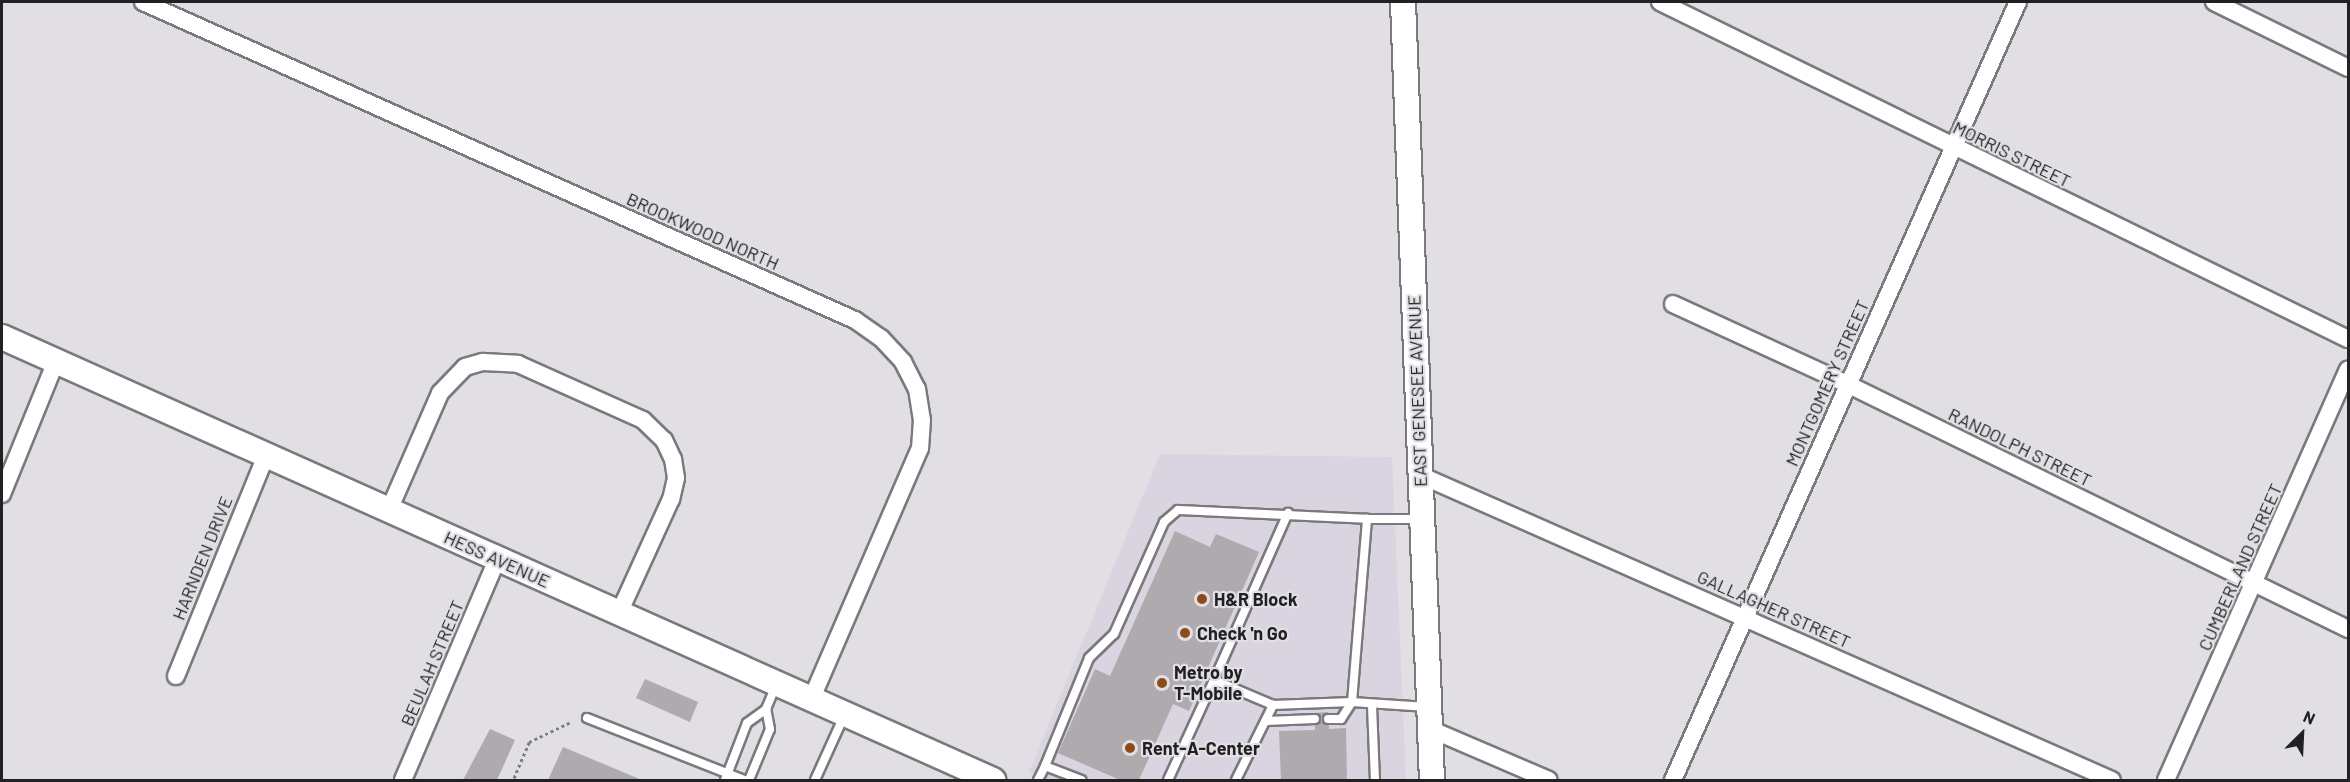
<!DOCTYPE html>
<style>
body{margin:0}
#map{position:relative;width:2350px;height:782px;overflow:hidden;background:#e1dfe4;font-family:Barlow,sans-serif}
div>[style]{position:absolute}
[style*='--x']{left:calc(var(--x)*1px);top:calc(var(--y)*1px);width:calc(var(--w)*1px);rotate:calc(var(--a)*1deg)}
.built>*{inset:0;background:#d9d4e0}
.building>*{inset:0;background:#aeaaae}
.path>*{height:3px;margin-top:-1.5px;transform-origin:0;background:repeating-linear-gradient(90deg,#7e7d81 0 3px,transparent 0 6px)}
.roads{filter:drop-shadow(2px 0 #7b797d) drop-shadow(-2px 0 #7b797d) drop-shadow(0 2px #7b797d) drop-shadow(0 -2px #7b797d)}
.lane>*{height:8px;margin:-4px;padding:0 4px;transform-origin:4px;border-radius:4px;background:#fff}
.street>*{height:16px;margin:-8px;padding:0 8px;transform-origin:8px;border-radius:8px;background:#fff}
.secondary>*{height:24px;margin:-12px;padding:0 12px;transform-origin:12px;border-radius:12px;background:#fff}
.dots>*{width:16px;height:16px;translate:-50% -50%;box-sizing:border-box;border:3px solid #e1dfe4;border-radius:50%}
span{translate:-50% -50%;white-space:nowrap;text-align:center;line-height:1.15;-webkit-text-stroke:4.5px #e1dfe4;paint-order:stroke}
.street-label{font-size:18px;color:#212123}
.poi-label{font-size:18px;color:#212123;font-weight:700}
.left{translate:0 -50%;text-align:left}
.frame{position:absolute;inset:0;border:3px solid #212123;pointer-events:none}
.north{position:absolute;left:2272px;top:704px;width:60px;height:60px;-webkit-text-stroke:4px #e1dfe4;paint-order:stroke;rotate:24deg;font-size:16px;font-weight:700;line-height:24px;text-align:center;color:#212123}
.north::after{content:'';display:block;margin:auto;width:21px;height:27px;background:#212123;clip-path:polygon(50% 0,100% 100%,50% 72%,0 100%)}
</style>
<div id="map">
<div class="built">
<i style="clip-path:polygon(1160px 454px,1392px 457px,1406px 780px,1048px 780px,1029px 772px)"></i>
</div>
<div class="building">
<i style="clip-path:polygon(1175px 531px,1210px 547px,1216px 534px,1259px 552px,1189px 711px,1173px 704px,1139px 780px,1120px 780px,1058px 753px,1095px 669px,1110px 676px)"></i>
<i style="clip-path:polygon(645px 679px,698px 702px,690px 722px,636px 698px)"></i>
<i style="clip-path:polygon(1328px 712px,1329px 729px,1346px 728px,1347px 780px,1281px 780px,1279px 731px,1315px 730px,1314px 713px)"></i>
<i style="clip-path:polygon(490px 729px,515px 740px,497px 780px,463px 780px)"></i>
<i style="clip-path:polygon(563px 747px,642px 780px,548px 780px)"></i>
</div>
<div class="path">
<i style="--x:514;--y:778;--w:39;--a:-67"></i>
<i style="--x:529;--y:742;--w:47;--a:-25.5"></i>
</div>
<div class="roads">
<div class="lane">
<i style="--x:1214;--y:680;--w:183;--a:-66.1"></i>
<i style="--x:1372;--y:706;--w:74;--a:87.7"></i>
<i style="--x:587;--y:718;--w:169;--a:21.5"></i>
<i style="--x:1328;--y:719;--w:13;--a:0"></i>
<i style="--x:1341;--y:719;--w:20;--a:-57"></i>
<i style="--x:1352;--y:702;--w:184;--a:-85.3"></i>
<i style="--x:1367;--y:519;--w:54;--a:0"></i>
<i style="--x:1266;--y:721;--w:49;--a:-2.3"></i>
<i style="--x:1045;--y:766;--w:117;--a:-67.8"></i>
<i style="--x:1089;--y:658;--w:35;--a:-44"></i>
<i style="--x:1114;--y:634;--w:123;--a:-65.9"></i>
<i style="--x:1164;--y:522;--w:18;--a:-41"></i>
<i style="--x:1178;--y:510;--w:189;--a:2.7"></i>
<i style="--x:725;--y:780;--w:61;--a:-68.9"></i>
<i style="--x:747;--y:723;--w:24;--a:-36"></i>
<i style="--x:766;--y:709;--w:25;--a:-67"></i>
<i style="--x:749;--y:780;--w:55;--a:-67.6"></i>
<i style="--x:770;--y:729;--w:20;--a:-101"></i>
<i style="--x:815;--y:780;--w:70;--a:-65.6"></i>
<i style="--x:1038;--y:780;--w:16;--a:-63"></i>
<i style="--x:1045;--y:766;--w:39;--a:21"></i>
<i style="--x:1168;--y:780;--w:110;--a:-65.3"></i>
<i style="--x:1214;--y:680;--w:64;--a:23"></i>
<i style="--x:1273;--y:705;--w:79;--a:-2.2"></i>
<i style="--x:1352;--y:702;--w:76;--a:3.8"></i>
<i style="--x:1236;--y:780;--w:84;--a:-63.7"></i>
</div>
<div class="street">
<i style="--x:143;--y:2;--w:780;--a:24.07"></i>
<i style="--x:855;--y:320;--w:32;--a:35"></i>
<i style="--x:881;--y:338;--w:33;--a:47"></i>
<i style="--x:903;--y:362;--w:30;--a:63"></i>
<i style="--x:917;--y:389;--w:31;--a:81"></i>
<i style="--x:922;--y:420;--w:28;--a:94"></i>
<i style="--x:920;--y:448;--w:277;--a:113.4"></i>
<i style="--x:1660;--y:2;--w:766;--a:26.1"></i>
<i style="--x:2214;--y:2;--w:149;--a:26.2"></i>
<i style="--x:1673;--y:304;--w:192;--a:24.7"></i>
<i style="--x:1847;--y:384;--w:558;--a:26.06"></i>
<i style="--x:1420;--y:475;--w:756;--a:23.79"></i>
<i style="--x:2;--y:494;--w:144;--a:-67.9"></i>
<i style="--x:389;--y:510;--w:128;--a:-66.4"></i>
<i style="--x:440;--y:393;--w:36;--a:-46"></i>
<i style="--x:465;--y:367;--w:19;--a:-16"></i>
<i style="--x:483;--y:362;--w:35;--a:3"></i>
<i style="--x:518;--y:364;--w:137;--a:24.1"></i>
<i style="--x:643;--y:420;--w:29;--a:44"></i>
<i style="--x:664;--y:440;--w:21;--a:65"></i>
<i style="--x:673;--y:459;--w:19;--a:81"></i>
<i style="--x:676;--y:478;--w:22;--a:103"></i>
<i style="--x:671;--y:499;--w:125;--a:114.5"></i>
<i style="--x:176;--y:676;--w:239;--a:-67.8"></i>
<i style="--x:1430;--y:729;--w:129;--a:23.2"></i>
<i style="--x:403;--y:780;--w:239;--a:-66.9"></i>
<i style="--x:1673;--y:780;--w:851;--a:-66.09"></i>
<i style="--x:2166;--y:780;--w:449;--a:-66.1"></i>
</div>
<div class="secondary">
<i style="--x:1403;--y:2;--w:779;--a:87.87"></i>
<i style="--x:2;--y:337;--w:1086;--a:24.09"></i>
</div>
</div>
<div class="dots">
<i style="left:1202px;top:599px;background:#8d4b1a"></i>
<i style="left:1185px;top:633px;background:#8d4b1a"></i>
<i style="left:1162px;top:683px;background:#8d4b1a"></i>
<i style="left:1130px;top:748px;background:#8d4b1a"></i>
</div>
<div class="street-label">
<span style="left:2012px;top:154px;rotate:26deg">MORRIS STREET</span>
<span style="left:703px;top:231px;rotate:24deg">BROOKWOOD NORTH</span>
<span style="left:1827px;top:383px;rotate:-66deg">MONTGOMERY STREET</span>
<span style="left:1417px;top:391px;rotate:-92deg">EAST GENESEE AVENUE</span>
<span style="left:2020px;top:447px;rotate:26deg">RANDOLPH STREET</span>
<span style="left:202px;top:558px;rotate:-68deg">HARNDEN DRIVE</span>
<span style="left:497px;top:559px;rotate:24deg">HESS AVENUE</span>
<span style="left:2240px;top:567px;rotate:-66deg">CUMBERLAND STREET</span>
<span style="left:1774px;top:609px;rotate:24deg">GALLAGHER STREET</span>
<span style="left:432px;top:663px;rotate:-67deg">BEULAH STREET</span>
</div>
<div class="poi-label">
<span class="left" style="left:1214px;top:599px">H&amp;R Block</span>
<span class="left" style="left:1197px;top:633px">Check 'n Go</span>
<span class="left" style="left:1174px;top:683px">Metro by<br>T-Mobile</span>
<span class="left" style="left:1142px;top:748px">Rent-A-Center</span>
</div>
<div class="frame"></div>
<div class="north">N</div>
</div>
